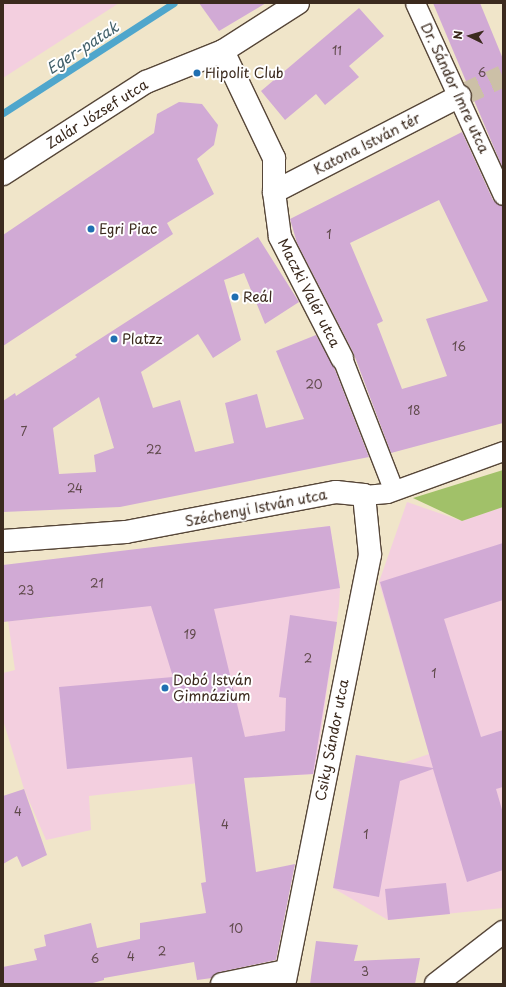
<!DOCTYPE html>
<meta charset="utf-8">
<style>
body{margin:0}
#map{position:relative;width:506px;height:987px;overflow:hidden;background:#f0e5c9;font-family:"Playpen Sans",sans-serif}
div>[style]{position:absolute}
[style*='--x']{left:calc(var(--x)*1px);top:calc(var(--y)*1px);width:calc(var(--w)*1px);rotate:calc(var(--a)*1deg)}
.built>*{inset:0;background:#f3cfdf}
.green>*{inset:0;background:#a1c169}
.stream>*{height:7px;margin:-3.5px;padding:0 3.5px;transform-origin:3.5px;border-radius:3.5px;background:#4fa6cc}
.building>*{inset:0;background:#d1aad5}
.minor-tunnel>*{height:22px;margin-top:-11px;transform-origin:0;background:repeating-linear-gradient(90deg,#ccc0a7 0 22px,transparent 0 33px)}
.roads{filter:drop-shadow(1px 0 #564638) drop-shadow(-1px 0 #564638) drop-shadow(0 1px #564638) drop-shadow(0 -1px #564638)}
.pedestrian>*{height:19px;margin:-9.5px;padding:0 9.5px;transform-origin:9.5px;border-radius:9.5px;background:#fff}
.minor>*{height:22px;margin:-11px;padding:0 11px;transform-origin:11px;border-radius:11px;background:#fff}
.tertiary>*{height:22px;margin:-11px;padding:0 11px;transform-origin:11px;border-radius:11px;background:#fff}
.dots>*{width:11px;height:11px;translate:-50% -50%;box-sizing:border-box;border:2px solid #fff;border-radius:50%}
span{translate:-50% -50%;white-space:nowrap;text-align:center;line-height:1.15;-webkit-text-stroke:4px #fff;paint-order:stroke}
.number-label{font-size:12px;color:#604a4c}
.number-label span{-webkit-text-stroke-width:0}
.poi-label{font-size:14px;color:#3b2a1e}
.left{translate:0 -50%;text-align:left}
.street-label{font-size:14px;color:#3b2a1e}
.water-label{font-size:15px;color:#44626c;font-style:italic}
.frame{position:absolute;inset:0;border:4px solid #3b2a1e;pointer-events:none}
.north{position:absolute;left:450px;top:16px;width:40px;height:40px;-webkit-text-stroke:3px #fff;paint-order:stroke;rotate:275deg;font-size:11px;font-weight:700;line-height:16px;text-align:center;color:#3b2a1e}
.north::after{content:'';display:block;margin:auto;width:14px;height:18px;background:#3b2a1e;clip-path:polygon(50% 0,100% 100%,50% 72%,0 100%)}
</style>
<div id="map">
<div class="built">
<i style="clip-path:polygon(3px 3px,119px 3px,3px 78px)"></i>
<i style="clip-path:polygon(407px 502px,462px 521px,503px 507px,503px 908px,388px 920px,333px 888px,356px 755px,403px 763px,429px 754px,379px 582px)"></i>
<i style="clip-path:polygon(330px 526px,340px 588px,339px 606px,315px 774px,252px 777px,248px 753px,199px 783px,89px 796px,91px 830px,46px 840px,24px 789px,3px 720px,3px 673px,15px 670px,8px 621px,54px 617px,44px 561px)"></i>
</div>
<div class="green">
<i style="clip-path:polygon(503px 470px,503px 507px,462px 521px,413px 498px)"></i>
</div>
<div class="stream">
<i style="--x:3;--y:113;--w:203;--a:-32.8"></i>
</div>
<div class="building">
<i style="clip-path:polygon(199px 3px,266px 3px,219px 31px)"></i>
<i style="clip-path:polygon(433px 3px,480px 3px,503px 59px,503px 169px)"></i>
<i style="clip-path:polygon(359px 8px,384px 36px,349px 66px,359px 77px,325px 105px,316px 94px,285px 120px,261px 91px)"></i>
<i style="clip-path:polygon(179px 102px,202px 104px,218px 125px,214px 145px,197px 159px,214px 194px,167px 223px,173px 234px,3px 346px,3px 235px,154px 133px,157px 114px)"></i>
<i style="clip-path:polygon(evenodd,462px 132px,493px 200px,503px 206px,503px 423px,391px 453px,353px 352px,297px 243px,290px 219px,462px 132px,439px 200px,488px 301px,426px 319px,447px 376px,402px 389px,377px 324px,383px 321px,350px 243px,439px 200px)"></i>
<i style="clip-path:polygon(evenodd,258px 237px,299px 302px,265px 324px,244px 273px,224px 280px,241px 340px,213px 358px,198px 334px,141px 372px,153px 408px,180px 400px,195px 452px,234px 443px,225px 403px,257px 394px,266px 428px,304px 419px,276px 351px,316px 335px,334px 367px,369px 457px,120px 507px,3px 512px,3px 401px,15px 393px,16px 396px,77px 357px,75px 355px,258px 237px,99px 397px,114px 448px,94px 455px,96px 472px,59px 474px,53px 428px,99px 397px)"></i>
<i style="clip-path:polygon(330px 526px,340px 588px,214px 609px,245px 737px,285px 731px,286px 698px,279px 697px,290px 615px,337px 622px,313px 774px,244px 778px,256px 872px,295px 864px,276px 960px,220px 972px,212px 978px,197px 980px,194px 962px,104px 978px,104px 980px,89px 984px,3px 984px,3px 967px,37px 960px,34px 949px,46px 946px,44px 935px,91px 923px,97px 948px,140px 939px,140px 923px,206px 913px,201px 883px,206px 882px,192px 757px,67px 769px,59px 687px,173px 677px,151px 606px,3px 622px,3px 565px)"></i>
<i style="clip-path:polygon(503px 543px,503px 600px,444px 619px,481px 737px,503px 730px,503px 787px,496px 789px,503px 813px,503px 870px,467px 882px,433px 769px,400px 781px,379px 897px,333px 888px,356px 755px,433px 768px,380px 582px)"></i>
<i style="clip-path:polygon(24px 789px,47px 855px,22px 867px,17px 856px,3px 864px,3px 796px)"></i>
<i style="clip-path:polygon(446px 883px,450px 914px,388px 920px,385px 889px)"></i>
<i style="clip-path:polygon(316px 941px,358px 945px,354px 961px,420px 958px,415px 984px,310px 984px)"></i>
</div>
<div class="minor-tunnel">
<i style="--x:460;--y:96;--w:47;--a:-24.9"></i>
</div>
<div class="roads">
<div class="pedestrian">
<i style="--x:415;--y:3;--w:211;--a:65.4"></i>
<i style="--x:342;--y:358;--w:141;--a:68.7"></i>
<i style="--x:364;--y:495;--w:23;--a:-5"></i>
<i style="--x:387;--y:493;--w:123;--a:-19.9"></i>
</div>
<div class="minor">
<i style="--x:223;--y:51;--w:119;--a:64.5"></i>
<i style="--x:274;--y:158;--w:34;--a:90"></i>
<i style="--x:274;--y:192;--w:45;--a:82.4"></i>
<i style="--x:280;--y:237;--w:136;--a:62.9"></i>
<i style="--x:3;--y:174;--w:170;--a:-32.8"></i>
<i style="--x:146;--y:82;--w:83;--a:-21.9"></i>
<i style="--x:223;--y:51;--w:89;--a:-32.6"></i>
<i style="--x:274;--y:192;--w:209;--a:-27.3"></i>
<i style="--x:222;--y:984;--w:65;--a:-11.5"></i>
<i style="--x:436;--y:984;--w:85;--a:-37.8"></i>
</div>
<div class="tertiary">
<i style="--x:3;--y:541;--w:123;--a:-4.2"></i>
<i style="--x:126;--y:532;--w:214;--a:-10.8"></i>
<i style="--x:336;--y:492;--w:28;--a:6"></i>
<i style="--x:364;--y:495;--w:60;--a:84.3"></i>
<i style="--x:370;--y:555;--w:438;--a:101.3"></i>
</div>
</div>
<div class="dots">
<i style="left:197px;top:73px;background:#1f6fb2"></i>
<i style="left:91px;top:229px;background:#1f6fb2"></i>
<i style="left:235px;top:297px;background:#1f6fb2"></i>
<i style="left:114px;top:339px;background:#1f6fb2"></i>
<i style="left:165px;top:688px;background:#1f6fb2"></i>
</div>
<div class="number-label">
<span style="left:337px;top:51px">11</span>
<span style="left:482px;top:73px">6</span>
<span style="left:329px;top:235px">1</span>
<span style="left:459px;top:347px">16</span>
<span style="left:314px;top:385px">20</span>
<span style="left:414px;top:411px">18</span>
<span style="left:24px;top:432px">7</span>
<span style="left:154px;top:450px">22</span>
<span style="left:75px;top:489px">24</span>
<span style="left:97px;top:584px">21</span>
<span style="left:26px;top:591px">23</span>
<span style="left:190px;top:635px">19</span>
<span style="left:308px;top:659px">2</span>
<span style="left:434px;top:674px">1</span>
<span style="left:18px;top:812px">4</span>
<span style="left:225px;top:825px">4</span>
<span style="left:366px;top:835px">1</span>
<span style="left:236px;top:929px">10</span>
<span style="left:162px;top:952px">2</span>
<span style="left:131px;top:957px">4</span>
<span style="left:95px;top:959px">6</span>
<span style="left:365px;top:972px">3</span>
</div>
<div class="poi-label">
<span class="left" style="left:205px;top:73px">Hipolit Club</span>
<span class="left" style="left:99px;top:229px">Egri Piac</span>
<span class="left" style="left:243px;top:297px">Reál</span>
<span class="left" style="left:122px;top:339px">Platzz</span>
<span class="left" style="left:173px;top:688px">Dobó István<br>Gimnázium</span>
</div>
<div class="street-label">
<span style="left:455px;top:88px;rotate:65deg">Dr. Sándor Imre utca</span>
<span style="left:97px;top:114px;rotate:-32deg">Zalár József utca</span>
<span style="left:367px;top:144px;rotate:-27deg">Katona István tér</span>
<span style="left:309px;top:293px;rotate:63deg">Maczki Valér utca</span>
<span style="left:256px;top:508px;rotate:-11deg">Széchenyi István utca</span>
<span style="left:332px;top:740px;rotate:-79deg">Csiky Sándor utca</span>
</div>
<div class="water-label">
<span style="left:82px;top:47px;rotate:-33deg">Eger-patak</span>
</div>
<div class="frame"></div>
<div class="north">N</div>
</div>
